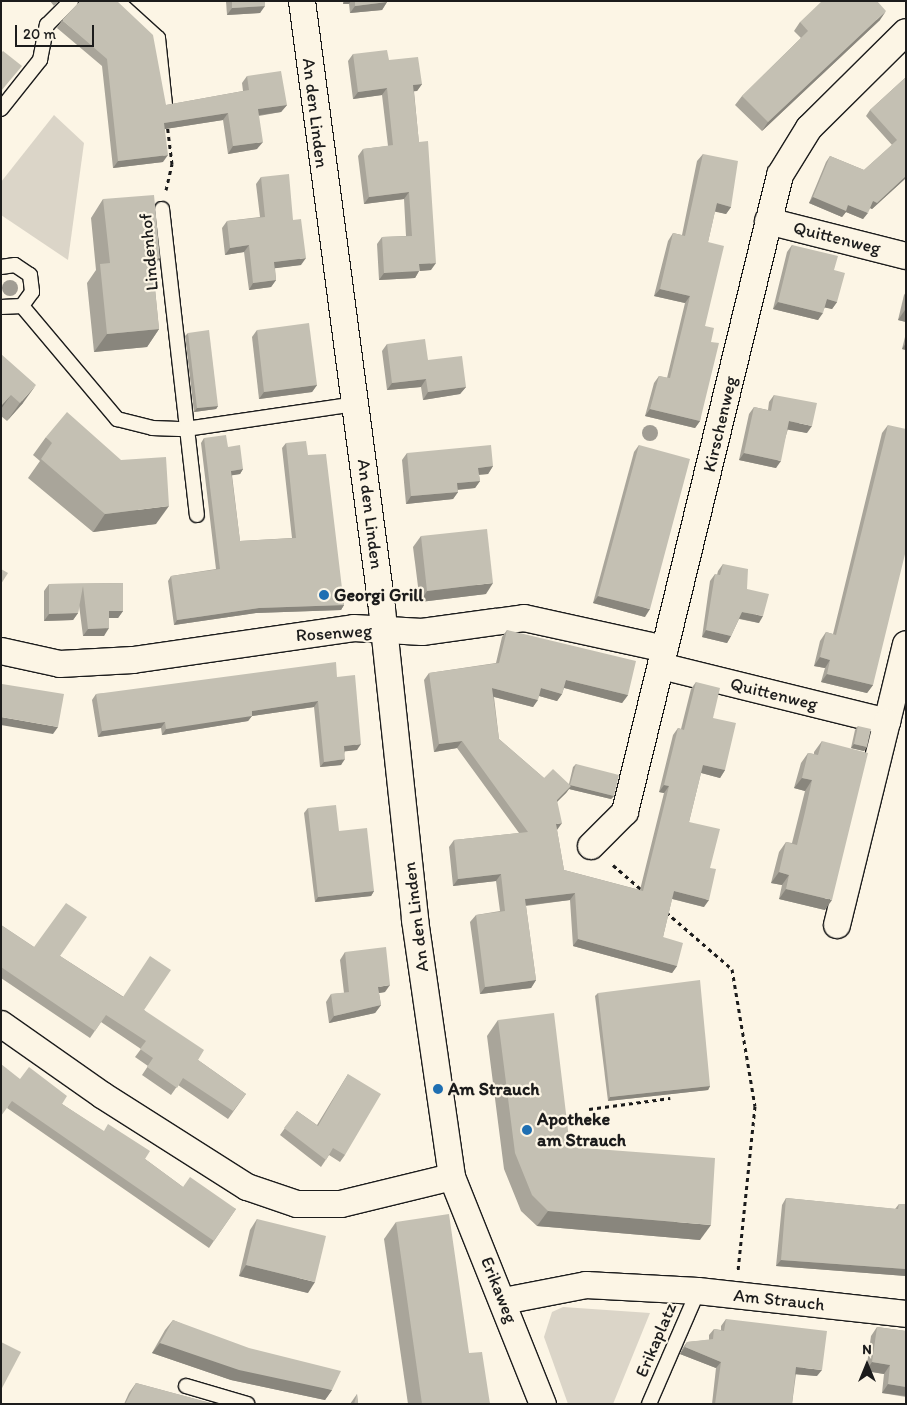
<!DOCTYPE html>
<style>
body{margin:0}
#map{position:relative;width:907px;height:1405px;overflow:hidden;background:#fcf5e5;font-family:Itim,sans-serif}
div>[style]{position:absolute}
[style*='--x']{left:calc(var(--x)*1px);top:calc(var(--y)*1px);width:calc(var(--w)*1px);rotate:calc(var(--a)*1deg)}
.green>*{inset:0;background:#dbd5c8}
.path>*{height:3px;margin-top:-1.5px;transform-origin:0;background:repeating-linear-gradient(90deg,#1c1c1c 0 4px,transparent 0 8px)}
.roads{filter:drop-shadow(1px 0 #1c1c1c) drop-shadow(-1px 0 #1c1c1c) drop-shadow(0 1px #1c1c1c) drop-shadow(0 -1px #1c1c1c)}
.service>*{height:14px;margin:-7px;padding:0 7px;transform-origin:7px;border-radius:7px;background:#fcf5e5}
.minor>*{height:26px;margin:-13px;padding:0 13px;transform-origin:13px;border-radius:13px;background:#fcf5e5}
.trees>*{width:16px;height:16px;margin:-8px;border-radius:50%;background:#a09c93}
.wall>*{inset:0;background:#a9a59a}
.shaded-wall>*{inset:0;background:#89867d}
.building>*{inset:0;background:#c4c0b3}
.dots>*{width:14px;height:14px;translate:-50% -50%;box-sizing:border-box;border:2px solid #fcf5e5;border-radius:50%}
span{translate:-50% -50%;white-space:nowrap;text-align:center;line-height:1.15;-webkit-text-stroke:4.5px #fcf5e5;paint-order:stroke}
.street-label{font-size:18px;color:#1c1c1c}
.poi-label{font-size:18px;color:#1c1c1c;font-weight:700}
.left{translate:0 -50%;text-align:left}
.frame{position:absolute;inset:0;border:2px solid #1c1c1c;pointer-events:none}
.north{position:absolute;left:842px;top:1340px;width:50px;height:50px;-webkit-text-stroke:4px #fcf5e5;paint-order:stroke;rotate:0deg;font-size:14px;font-weight:700;line-height:20px;text-align:center;color:#1c1c1c}
.north::after{content:'';display:block;margin:auto;width:18px;height:22px;background:#1c1c1c;clip-path:polygon(50% 0,100% 100%,50% 72%,0 100%)}
.scale{position:absolute;left:15px;top:25px;width:79px;height:22px;box-sizing:border-box;border:2px solid #1c1c1c;border-top:0;padding-left:6px;font-size:15px;line-height:18px;white-space:nowrap;color:#1c1c1c;-webkit-text-stroke:4px #fcf5e5;paint-order:stroke}
</style>
<div id="map">
<div class="green">
<i style="clip-path:polygon(54px 115px,84px 143px,68px 260px,1px 215px,1px 182px)"></i>
<i style="clip-path:polygon(563px 1307px,650px 1313px,613px 1404px,568px 1404px,544px 1337px,552px 1312px)"></i>
</div>
<div class="path">
<i style="--x:166;--y:190;--w:27;--a:-77"></i>
<i style="--x:172;--y:164;--w:39;--a:-97"></i>
<i style="--x:613;--y:865;--w:40;--a:41"></i>
<i style="--x:666;--y:912;--w:87;--a:40.8"></i>
<i style="--x:732;--y:969;--w:139;--a:80.5"></i>
<i style="--x:755;--y:1106;--w:166;--a:95.9"></i>
<i style="--x:589;--y:1109;--w:82;--a:-7.7"></i>
</div>
<div class="roads">
<div class="service">
<i style="--x:117;--y:1;--w:55;--a:42.1"></i>
<i style="--x:158;--y:38;--w:67;--a:84"></i>
<i style="--x:1;--y:109;--w:63;--a:-51.5"></i>
<i style="--x:40;--y:60;--w:36;--a:-79"></i>
<i style="--x:47;--y:25;--w:34;--a:-45"></i>
<i style="--x:162;--y:209;--w:308;--a:83.5"></i>
<i style="--x:1;--y:267;--w:14;--a:-8"></i>
<i style="--x:15;--y:265;--w:18;--a:34"></i>
<i style="--x:30;--y:275;--w:17;--a:83"></i>
<i style="--x:32;--y:292;--w:17;--a:126"></i>
<i style="--x:22;--y:306;--w:21;--a:177"></i>
<i style="--x:22;--y:306;--w:148;--a:49.9"></i>
<i style="--x:117;--y:419;--w:36;--a:14"></i>
<i style="--x:152;--y:428;--w:34;--a:2"></i>
<i style="--x:186;--y:429;--w:172;--a:-8.4"></i>
<i style="--x:186;--y:1386;--w:64;--a:16.4"></i>
<i style="--x:649;--y:1404;--w:123;--a:-66.6"></i>
</div>
<div class="minor">
<i style="--x:302;--y:1;--w:613;--a:82.5"></i>
<i style="--x:382;--y:609;--w:313;--a:83.9"></i>
<i style="--x:415;--y:920;--w:260;--a:81.8"></i>
<i style="--x:452;--y:1177;--w:245;--a:68.2"></i>
<i style="--x:768;--y:221;--w:142;--a:14.2"></i>
<i style="--x:1;--y:651;--w:60;--a:12.4"></i>
<i style="--x:60;--y:664;--w:73;--a:-3.1"></i>
<i style="--x:133;--y:660;--w:223;--a:-8.2"></i>
<i style="--x:354;--y:628;--w:68;--a:3.4"></i>
<i style="--x:422;--y:632;--w:103;--a:-7.8"></i>
<i style="--x:524;--y:618;--w:144;--a:12.4"></i>
<i style="--x:661;--y:666;--w:233;--a:13.9"></i>
<i style="--x:887;--y:722;--w:80;--a:-76.3"></i>
<i style="--x:591;--y:846;--w:48;--a:-45"></i>
<i style="--x:625;--y:812;--w:656;--a:-76.32"></i>
<i style="--x:780;--y:175;--w:55;--a:-58.3"></i>
<i style="--x:809;--y:128;--w:136;--a:-44.7"></i>
<i style="--x:837;--y:925;--w:209;--a:-76.2"></i>
<i style="--x:1;--y:1024;--w:123;--a:35.1"></i>
<i style="--x:102;--y:1095;--w:172;--a:32.4"></i>
<i style="--x:247;--y:1187;--w:53;--a:18.8"></i>
<i style="--x:297;--y:1204;--w:44;--a:0"></i>
<i style="--x:341;--y:1204;--w:114;--a:-13.7"></i>
<i style="--x:504;--y:1301;--w:84;--a:-11"></i>
<i style="--x:586;--y:1285;--w:112;--a:3.1"></i>
<i style="--x:698;--y:1291;--w:209;--a:6.3"></i>
</div>
</div>
<div class="trees">
<i style="left:10px;top:288px"></i>
<i style="left:650px;top:433px"></i>
</div>
<div class="wall">
<i style="clip-path:polygon(50px 1px,59px 1px,54px 6px)"></i>
<i style="clip-path:polygon(226px 1px,265px 1px,260px 13px,227px 15px)"></i>
<i style="clip-path:polygon(343px 1px,387px 1px,387px 2px,382px 10px,350px 13px,349px 4px,343px 4px)"></i>
<i style="clip-path:polygon(62px 20px,166px 105px,243px 91px,242px 83px,247px 76px,287px 105px,281px 112px,259px 116px,257px 149px,228px 154px,223px 120px,165px 129px,163px 162px,113px 168px,102px 66px,57px 28px)"></i>
<i style="clip-path:polygon(880px 20px,762px 131px,735px 105px,742px 96px,801px 38px,794px 31px,800px 22px)"></i>
<i style="clip-path:polygon(353px 54px,389px 60px,422px 84px,417px 91px,414px 91px,431px 270px,419px 271px,415px 278px,379px 280px,377px 244px,382px 237px,406px 236px,404px 199px,364px 204px,358px 156px,363px 149px,388px 146px,382px 95px,353px 99px,348px 61px)"></i>
<i style="clip-path:polygon(906px 77px,906px 178px,872px 209px,870px 208px,863px 219px,846px 212px,842px 217px,809px 203px,826px 162px,830px 156px,864px 170px,892px 145px,866px 116px,870px 110px)"></i>
<i style="clip-path:polygon(703px 154px,731px 207px,726px 214px,715px 211px,708px 242px,705px 326px,711px 342px,700px 421px,695px 428px,645px 416px,654px 383px,659px 376px,667px 378px,685px 303px,654px 296px,668px 241px,673px 233px,682px 235px,697px 161px)"></i>
<i style="clip-path:polygon(261px 177px,293px 220px,301px 265px,275px 268px,276px 280px,271px 287px,249px 290px,244px 252px,225px 255px,222px 228px,227px 221px,260px 217px,256px 184px)"></i>
<i style="clip-path:polygon(103px 199px,160px 258px,153px 268px,159px 329px,147px 347px,94px 352px,87px 283px,96px 270px,91px 218px)"></i>
<i style="clip-path:polygon(792px 245px,834px 270px,837px 302px,832px 309px,825px 307px,818px 320px,773px 309px,787px 252px)"></i>
<i style="clip-path:polygon(906px 292px,906px 322px,898px 320px,904px 295px)"></i>
<i style="clip-path:polygon(257px 330px,317px 385px,312px 392px,259px 399px,252px 337px)"></i>
<i style="clip-path:polygon(188px 333px,218px 406px,216px 409px,194px 412px,185px 336px)"></i>
<i style="clip-path:polygon(906px 333px,906px 350px,902px 349px)"></i>
<i style="clip-path:polygon(387px 344px,428px 360px,466px 387px,460px 394px,423px 400px,421px 387px,387px 390px,382px 351px)"></i>
<i style="clip-path:polygon(1px 354px,23px 403px,7px 421px,1px 416px)"></i>
<i style="clip-path:polygon(774px 395px,807px 433px,788px 429px,776px 468px,739px 460px,749px 414px,754px 407px,768px 410px,769px 402px)"></i>
<i style="clip-path:polygon(888px 425px,873px 685px,867px 693px,821px 682px,825px 668px,814px 666px,820px 641px,826px 632px,833px 634px,882px 433px)"></i>
<i style="clip-path:polygon(46px 437px,156px 524px,93px 532px,28px 478px,40px 461px,33px 455px)"></i>
<i style="clip-path:polygon(204px 438px,228px 447px,243px 469px,240px 474px,232px 475px,240px 541px,292px 538px,282px 448px,286px 443px,308px 455px,344px 605px,341px 610px,256px 613px,174px 625px,168px 581px,171px 576px,216px 569px,201px 443px)"></i>
<i style="clip-path:polygon(639px 445px,645px 617px,593px 603px,634px 452px)"></i>
<i style="clip-path:polygon(407px 453px,493px 466px,488px 474px,479px 475px,480px 481px,475px 488px,458px 490px,458px 492px,453px 499px,406px 504px,402px 460px)"></i>
<i style="clip-path:polygon(421px 536px,486px 594px,420px 602px,413px 547px)"></i>
<i style="clip-path:polygon(723px 564px,747px 589px,759px 623px,739px 619px,731px 636px,727px 643px,702px 637px,710px 581px,715px 574px,717px 575px,718px 571px)"></i>
<i style="clip-path:polygon(123px 583px,123px 611px,118px 618px,109px 618px,104px 636px,83px 636px,79px 605px,78px 613px,73px 620px,44px 621px,44px 591px,49px 584px)"></i>
<i style="clip-path:polygon(507px 630px,628px 695px,622px 703px,564px 688px,562px 694px,557px 701px,539px 696px,533px 707px,494px 697px,499px 739px,544px 778px,569px 784px,573px 767px,576px 764px,614px 796px,611px 799px,569px 789px,566px 793px,557px 801px,557px 830px,564px 870px,640px 890px,664px 793px,659px 792px,673px 735px,678px 728px,681px 729px,691px 689px,696px 682px,713px 718px,725px 770px,720px 778px,701px 773px,689px 822px,710px 868px,704px 907px,672px 899px,663px 937px,677px 966px,672px 973px,573px 946px,570px 900px,526px 906px,536px 980px,531px 988px,480px 994px,470px 922px,476px 915px,500px 911px,496px 881px,453px 886px,449px 847px,454px 840px,519px 833px,457px 748px,434px 752px,424px 680px,429px 673px,496px 663px,502px 637px)"></i>
<i style="clip-path:polygon(337px 677px,357px 750px,345px 751px,341px 765px,320px 767px,314px 707px,252px 716px,248px 721px,162px 735px,161px 728px,98px 737px,92px 700px,96px 694px)"></i>
<i style="clip-path:polygon(858px 726px,867px 747px,864px 751px,851px 748px,855px 730px)"></i>
<i style="clip-path:polygon(822px 741px,825px 910px,779px 899px,782px 885px,771px 883px,779px 852px,786px 842px,792px 843px,805px 791px,794px 788px,801px 763px,808px 753px,814px 754px,814px 752px)"></i>
<i style="clip-path:polygon(308px 808px,339px 831px,374px 891px,371px 896px,315px 902px,304px 813px)"></i>
<i style="clip-path:polygon(1px 925px,34px 947px,60px 956px,144px 1010px,198px 1060px,246px 1094px,228px 1119px,178px 1085px,171px 1095px,142px 1075px,148px 1066px,135px 1057px,141px 1049px,101px 1022px,90px 1038px,1px 978px)"></i>
<i style="clip-path:polygon(345px 952px,385px 992px,379px 993px,381px 1005px,375px 1013px,329px 1023px,326px 1002px,331px 994px,344px 993px,340px 960px)"></i>
<i style="clip-path:polygon(598px 993px,710px 1086px,708px 1090px,608px 1101px,595px 996px)"></i>
<i style="clip-path:polygon(498px 1020px,570px 1147px,700px 1240px,537px 1226px,521px 1211px,504px 1169px,487px 1036px)"></i>
<i style="clip-path:polygon(348px 1074px,345px 1155px,340px 1162px,329px 1155px,321px 1167px,280px 1135px,297px 1111px,317px 1125px)"></i>
<i style="clip-path:polygon(20px 1079px,62px 1104px,145px 1159px,183px 1187px,236px 1209px,209px 1248px,7px 1108px)"></i>
<i style="clip-path:polygon(786px 1198px,895px 1209px,899px 1204px,906px 1276px,776px 1266px,782px 1205px)"></i>
<i style="clip-path:polygon(257px 1219px,308px 1293px,239px 1276px,250px 1230px)"></i>
<i style="clip-path:polygon(396px 1222px,469px 1353px,490px 1404px,408px 1404px,384px 1239px)"></i>
<i style="clip-path:polygon(726px 1319px,817px 1376px,796px 1374px,792px 1404px,712px 1404px,716px 1368px,680px 1354px,682px 1349px,687px 1342px,709px 1340px,709px 1335px,714px 1329px,721px 1330px,721px 1326px)"></i>
<i style="clip-path:polygon(173px 1320px,332px 1390px,325px 1400px,231px 1380px,152px 1353px,165px 1330px)"></i>
<i style="clip-path:polygon(877px 1327px,906px 1331px,906px 1404px,905px 1404px,906px 1397px,882px 1393px,884px 1374px,866px 1371px,871px 1336px)"></i>
<i style="clip-path:polygon(136px 1383px,214px 1404px,124px 1404px,129px 1393px)"></i>
<i style="clip-path:polygon(357px 1394px,358px 1404px,350px 1404px)"></i>
</div>
<div class="shaded-wall">
<i style="clip-path:polygon(345px 1px,351px 1px,349px 4px,343px 4px)"></i>
<i style="clip-path:polygon(387px 2px,382px 10px,350px 13px,355px 6px)"></i>
<i style="clip-path:polygon(265px 6px,260px 13px,227px 15px,232px 8px)"></i>
<i style="clip-path:polygon(886px 11px,880px 20px,762px 131px,768px 122px)"></i>
<i style="clip-path:polygon(422px 84px,417px 91px,408px 92px,413px 85px)"></i>
<i style="clip-path:polygon(387px 88px,382px 95px,353px 99px,358px 92px)"></i>
<i style="clip-path:polygon(287px 105px,281px 112px,253px 116px,258px 109px)"></i>
<i style="clip-path:polygon(228px 113px,223px 120px,159px 130px,164px 123px)"></i>
<i style="clip-path:polygon(263px 142px,257px 149px,228px 154px,233px 146px)"></i>
<i style="clip-path:polygon(168px 155px,163px 162px,113px 168px,118px 161px)"></i>
<i style="clip-path:polygon(906px 176px,906px 178px,872px 209px,868px 207px,873px 201px)"></i>
<i style="clip-path:polygon(409px 192px,404px 199px,364px 204px,369px 197px)"></i>
<i style="clip-path:polygon(813px 197px,848px 205px,868px 213px,863px 219px,846px 212px,842px 217px,809px 203px)"></i>
<i style="clip-path:polygon(717px 203px,731px 207px,726px 214px,712px 211px)"></i>
<i style="clip-path:polygon(249px 245px,244px 252px,225px 255px,230px 248px)"></i>
<i style="clip-path:polygon(160px 258px,147px 276px,152px 259px)"></i>
<i style="clip-path:polygon(306px 258px,301px 265px,269px 269px,274px 262px)"></i>
<i style="clip-path:polygon(436px 263px,431px 270px,419px 271px,415px 278px,379px 280px,384px 273px,419px 264px)"></i>
<i style="clip-path:polygon(276px 280px,271px 287px,249px 290px,253px 283px)"></i>
<i style="clip-path:polygon(660px 289px,690px 296px,685px 303px,654px 296px)"></i>
<i style="clip-path:polygon(827px 299px,837px 302px,832px 309px,822px 307px)"></i>
<i style="clip-path:polygon(778px 302px,823px 313px,818px 320px,773px 309px)"></i>
<i style="clip-path:polygon(905px 310px,906px 322px,898px 320px)"></i>
<i style="clip-path:polygon(159px 329px,147px 347px,94px 352px,107px 334px)"></i>
<i style="clip-path:polygon(906px 343px,906px 350px,902px 349px)"></i>
<i style="clip-path:polygon(426px 379px,421px 387px,387px 390px,392px 383px)"></i>
<i style="clip-path:polygon(36px 385px,23px 403px,7px 421px,20px 403px)"></i>
<i style="clip-path:polygon(317px 385px,312px 392px,259px 399px,264px 392px)"></i>
<i style="clip-path:polygon(466px 387px,460px 394px,423px 400px,428px 392px)"></i>
<i style="clip-path:polygon(11px 395px,1px 409px,1px 406px)"></i>
<i style="clip-path:polygon(218px 406px,216px 409px,194px 412px,197px 408px)"></i>
<i style="clip-path:polygon(650px 409px,700px 421px,695px 428px,645px 416px)"></i>
<i style="clip-path:polygon(789px 421px,812px 426px,807px 433px,784px 429px)"></i>
<i style="clip-path:polygon(744px 453px,781px 461px,776px 468px,739px 460px)"></i>
<i style="clip-path:polygon(493px 466px,488px 474px,473px 475px,478px 468px)"></i>
<i style="clip-path:polygon(243px 469px,240px 474px,228px 476px,231px 471px)"></i>
<i style="clip-path:polygon(480px 481px,475px 488px,452px 490px,457px 483px)"></i>
<i style="clip-path:polygon(458px 492px,453px 499px,406px 504px,411px 496px)"></i>
<i style="clip-path:polygon(169px 506px,156px 524px,93px 532px,105px 514px)"></i>
<i style="clip-path:polygon(493px 583px,486px 594px,420px 602px,427px 591px)"></i>
<i style="clip-path:polygon(598px 596px,650px 609px,645px 617px,593px 603px)"></i>
<i style="clip-path:polygon(344px 605px,341px 610px,256px 613px,174px 625px,177px 620px,259px 608px)"></i>
<i style="clip-path:polygon(109px 611px,123px 611px,118px 618px,104px 618px)"></i>
<i style="clip-path:polygon(742px 612px,763px 616px,759px 623px,737px 618px)"></i>
<i style="clip-path:polygon(78px 613px,73px 620px,44px 621px,49px 614px)"></i>
<i style="clip-path:polygon(109px 628px,104px 636px,83px 636px,88px 629px)"></i>
<i style="clip-path:polygon(706px 630px,731px 636px,727px 643px,702px 637px)"></i>
<i style="clip-path:polygon(820px 657px,830px 660px,825px 668px,814px 666px)"></i>
<i style="clip-path:polygon(827px 674px,873px 685px,867px 693px,821px 682px)"></i>
<i style="clip-path:polygon(566px 680px,628px 695px,622px 703px,561px 687px)"></i>
<i style="clip-path:polygon(492px 688px,538px 700px,533px 707px,487px 695px)"></i>
<i style="clip-path:polygon(541px 688px,562px 694px,557px 701px,536px 695px)"></i>
<i style="clip-path:polygon(318px 701px,314px 707px,252px 716px,248px 721px,162px 735px,166px 729px,252px 711px)"></i>
<i style="clip-path:polygon(1px 717px,58px 727px,53px 734px,1px 725px)"></i>
<i style="clip-path:polygon(165px 722px,161px 728px,98px 737px,102px 731px)"></i>
<i style="clip-path:polygon(462px 741px,457px 748px,434px 752px,439px 744px)"></i>
<i style="clip-path:polygon(361px 744px,357px 750px,340px 752px,344px 746px)"></i>
<i style="clip-path:polygon(854px 744px,867px 747px,864px 751px,851px 748px)"></i>
<i style="clip-path:polygon(345px 759px,341px 765px,320px 767px,324px 762px)"></i>
<i style="clip-path:polygon(703px 765px,725px 770px,720px 778px,698px 772px)"></i>
<i style="clip-path:polygon(802px 778px,812px 780px,805px 791px,794px 788px)"></i>
<i style="clip-path:polygon(570px 785px,614px 796px,611px 799px,569px 789px,566px 793px,552px 807px,557px 800px)"></i>
<i style="clip-path:polygon(664px 785px,669px 786px,664px 793px,659px 792px)"></i>
<i style="clip-path:polygon(562px 823px,557px 830px,556px 824px)"></i>
<i style="clip-path:polygon(779px 872px,789px 875px,782px 885px,771px 883px)"></i>
<i style="clip-path:polygon(501px 874px,496px 881px,453px 886px,458px 879px)"></i>
<i style="clip-path:polygon(786px 889px,832px 900px,825px 910px,779px 899px)"></i>
<i style="clip-path:polygon(374px 891px,371px 896px,315px 902px,318px 897px)"></i>
<i style="clip-path:polygon(674px 891px,709px 900px,704px 907px,669px 898px)"></i>
<i style="clip-path:polygon(575px 893px,570px 900px,520px 906px,525px 899px)"></i>
<i style="clip-path:polygon(578px 939px,677px 966px,672px 973px,573px 946px)"></i>
<i style="clip-path:polygon(536px 980px,531px 988px,480px 994px,485px 987px)"></i>
<i style="clip-path:polygon(390px 985px,385px 992px,373px 994px,378px 987px)"></i>
<i style="clip-path:polygon(381px 1005px,375px 1013px,329px 1023px,334px 1016px)"></i>
<i style="clip-path:polygon(710px 1086px,708px 1090px,608px 1101px,610px 1097px)"></i>
<i style="clip-path:polygon(548px 1211px,711px 1225px,700px 1240px,537px 1226px)"></i>
<i style="clip-path:polygon(781px 1260px,906px 1269px,906px 1276px,776px 1266px)"></i>
<i style="clip-path:polygon(246px 1265px,315px 1282px,308px 1293px,239px 1276px)"></i>
<i style="clip-path:polygon(160px 1343px,332px 1390px,325px 1400px,231px 1380px,152px 1353px)"></i>
<i style="clip-path:polygon(685px 1347px,721px 1362px,716px 1368px,680px 1354px)"></i>
<i style="clip-path:polygon(872px 1362px,890px 1365px,884px 1374px,866px 1371px)"></i>
<i style="clip-path:polygon(796px 1367px,822px 1370px,817px 1376px,792px 1374px)"></i>
<i style="clip-path:polygon(888px 1384px,906px 1387px,906px 1396px,882px 1393px)"></i>
</div>
<div class="building">
<i style="clip-path:polygon(80px 1px,117px 1px,153px 35px,166px 105px,249px 90px,247px 76px,281px 71px,287px 105px,258px 109px,263px 142px,233px 146px,228px 113px,164px 123px,168px 155px,118px 161px,107px 59px,62px 20px)"></i>
<i style="clip-path:polygon(232px 1px,265px 1px,265px 6px,232px 8px)"></i>
<i style="clip-path:polygon(355px 1px,387px 1px,387px 2px,355px 6px)"></i>
<i style="clip-path:polygon(822px 1px,877px 1px,886px 11px,768px 122px,742px 96px,808px 31px,800px 22px)"></i>
<i style="clip-path:polygon(387px 50px,389px 60px,418px 57px,422px 84px,413px 85px,419px 142px,428px 141px,436px 263px,419px 264px,420px 271px,384px 273px,382px 237px,412px 236px,409px 192px,369px 197px,363px 149px,393px 145px,387px 88px,358px 92px,353px 54px)"></i>
<i style="clip-path:polygon(3px 51px,22px 66px,1px 91px,1px 53px)"></i>
<i style="clip-path:polygon(906px 77px,906px 176px,877px 203px,873px 201px,868px 213px,848px 205px,846px 211px,813px 197px,830px 156px,864px 170px,897px 140px,870px 110px)"></i>
<i style="clip-path:polygon(703px 154px,738px 161px,731px 207px,717px 203px,708px 242px,724px 246px,705px 326px,714px 328px,711px 342px,719px 343px,700px 421px,650px 409px,659px 376px,670px 378px,690px 296px,660px 289px,673px 233px,685px 236px)"></i>
<i style="clip-path:polygon(289px 174px,293px 220px,301px 219px,306px 258px,274px 262px,276px 280px,253px 283px,249px 245px,230px 248px,227px 221px,265px 217px,261px 177px)"></i>
<i style="clip-path:polygon(154px 195px,160px 258px,152px 259px,159px 329px,107px 334px,100px 264px,110px 263px,103px 199px)"></i>
<i style="clip-path:polygon(792px 245px,838px 256px,834px 270px,845px 273px,837px 302px,827px 299px,823px 313px,778px 302px)"></i>
<i style="clip-path:polygon(309px 323px,317px 385px,264px 392px,257px 330px)"></i>
<i style="clip-path:polygon(209px 330px,218px 406px,197px 408px,188px 333px)"></i>
<i style="clip-path:polygon(425px 339px,428px 360px,462px 356px,466px 387px,428px 392px,426px 379px,392px 383px,387px 344px)"></i>
<i style="clip-path:polygon(1px 354px,36px 385px,20px 403px,11px 395px,1px 406px)"></i>
<i style="clip-path:polygon(774px 395px,817px 403px,812px 426px,789px 421px,781px 461px,744px 453px,754px 407px,771px 411px)"></i>
<i style="clip-path:polygon(67px 412px,121px 460px,166px 457px,169px 506px,105px 514px,41px 459px,52px 443px,46px 437px)"></i>
<i style="clip-path:polygon(888px 425px,906px 429px,906px 550px,873px 685px,827px 674px,830px 660px,820px 657px,826px 632px,836px 635px)"></i>
<i style="clip-path:polygon(226px 435px,228px 447px,240px 445px,243px 469px,231px 471px,240px 541px,296px 538px,286px 443px,306px 441px,308px 455px,326px 454px,344px 605px,259px 608px,177px 620px,171px 576px,220px 569px,204px 438px)"></i>
<i style="clip-path:polygon(491px 445px,493px 466px,478px 468px,480px 481px,457px 483px,458px 492px,411px 496px,407px 453px)"></i>
<i style="clip-path:polygon(639px 445px,690px 459px,650px 609px,598px 596px)"></i>
<i style="clip-path:polygon(487px 529px,493px 583px,427px 591px,421px 536px)"></i>
<i style="clip-path:polygon(723px 564px,748px 569px,747px 589px,769px 594px,763px 616px,742px 612px,731px 636px,706px 630px,715px 574px,720px 575px)"></i>
<i style="clip-path:polygon(1px 569px,8px 573px,1px 584px)"></i>
<i style="clip-path:polygon(123px 583px,123px 611px,109px 611px,109px 628px,88px 629px,83px 586px,78px 613px,49px 614px,49px 584px)"></i>
<i style="clip-path:polygon(507px 630px,636px 661px,628px 695px,566px 680px,562px 694px,541px 688px,538px 700px,492px 688px,499px 739px,544px 778px,553px 769px,571px 786px,557px 800px,562px 823px,556px 824px,564px 870px,643px 891px,669px 786px,664px 785px,678px 728px,684px 730px,696px 682px,720px 688px,713px 718px,736px 723px,725px 770px,703px 765px,689px 822px,720px 829px,710px 868px,716px 869px,709px 900px,674px 891px,663px 937px,683px 943px,677px 966px,578px 939px,575px 893px,525px 899px,536px 980px,485px 987px,476px 915px,505px 911px,501px 874px,458px 879px,454px 840px,528px 832px,462px 741px,439px 744px,429px 673px,499px 663px)"></i>
<i style="clip-path:polygon(336px 662px,337px 677px,355px 675px,361px 744px,344px 746px,345px 759px,324px 762px,318px 701px,252px 711px,252px 716px,166px 729px,165px 722px,102px 731px,96px 694px)"></i>
<i style="clip-path:polygon(2px 684px,64px 694px,58px 727px,1px 717px,1px 690px)"></i>
<i style="clip-path:polygon(858px 726px,871px 729px,867px 747px,854px 744px)"></i>
<i style="clip-path:polygon(822px 741px,868px 753px,832px 900px,786px 889px,789px 875px,779px 872px,786px 842px,797px 845px,805px 812px,812px 780px,802px 778px,808px 753px,818px 755px)"></i>
<i style="clip-path:polygon(576px 764px,619px 775px,614px 796px,570px 785px)"></i>
<i style="clip-path:polygon(336px 805px,339px 831px,367px 828px,374px 891px,318px 897px,308px 808px)"></i>
<i style="clip-path:polygon(66px 903px,87px 917px,60px 956px,123px 997px,150px 956px,171px 970px,144px 1010px,204px 1050px,198px 1060px,246px 1094px,233px 1111px,183px 1078px,177px 1088px,147px 1067px,153px 1058px,140px 1049px,146px 1041px,106px 1015px,95px 1031px,1px 967px,1px 925px,34px 947px)"></i>
<i style="clip-path:polygon(386px 947px,390px 985px,378px 987px,381px 1005px,334px 1016px,331px 994px,349px 992px,345px 952px)"></i>
<i style="clip-path:polygon(700px 980px,710px 1086px,610px 1097px,598px 993px)"></i>
<i style="clip-path:polygon(554px 1013px,570px 1147px,715px 1158px,711px 1225px,548px 1211px,532px 1195px,515px 1153px,498px 1020px)"></i>
<i style="clip-path:polygon(1px 1064px,20px 1079px,29px 1067px,67px 1096px,62px 1104px,104px 1131px,108px 1124px,150px 1151px,145px 1159px,183px 1187px,190px 1177px,236px 1209px,214px 1241px,12px 1101px,1px 1116px)"></i>
<i style="clip-path:polygon(348px 1074px,381px 1094px,345px 1155px,333px 1148px,326px 1160px,284px 1128px,297px 1111px,318px 1126px)"></i>
<i style="clip-path:polygon(786px 1198px,898px 1209px,899px 1204px,906px 1204px,906px 1269px,781px 1260px)"></i>
<i style="clip-path:polygon(449px 1214px,469px 1353px,482px 1352px,490px 1404px,422px 1404px,396px 1222px)"></i>
<i style="clip-path:polygon(257px 1219px,326px 1236px,315px 1282px,246px 1265px)"></i>
<i style="clip-path:polygon(726px 1319px,827px 1331px,822px 1370px,796px 1367px,792px 1404px,715px 1404px,721px 1362px,685px 1347px,687px 1342px,713px 1339px,714px 1329px,724px 1331px)"></i>
<i style="clip-path:polygon(173px 1320px,249px 1348px,341px 1371px,332px 1390px,239px 1370px,160px 1343px)"></i>
<i style="clip-path:polygon(877px 1327px,906px 1331px,906px 1387px,888px 1384px,890px 1365px,872px 1362px)"></i>
<i style="clip-path:polygon(1px 1342px,21px 1352px,1px 1390px)"></i>
<i style="clip-path:polygon(136px 1383px,214px 1404px,125px 1404px)"></i>
<i style="clip-path:polygon(357px 1394px,358px 1404px,354px 1404px)"></i>
</div>
<div class="dots">
<i style="left:324px;top:595px;background:#1f6fb2"></i>
<i style="left:438px;top:1089px;background:#1f6fb2"></i>
<i style="left:527px;top:1130px;background:#1f6fb2"></i>
</div>
<div class="street-label">
<span style="left:315px;top:113px;rotate:83deg">An den Linden</span>
<span style="left:837px;top:238px;rotate:14deg">Quittenweg</span>
<span style="left:149px;top:252px;rotate:-95deg">Lindenhof</span>
<span style="left:720px;top:424px;rotate:-77deg">Kirschenweg</span>
<span style="left:370px;top:514px;rotate:83deg">An den Linden</span>
<span style="left:334px;top:633px;rotate:-4deg">Rosenweg</span>
<span style="left:774px;top:694px;rotate:14deg">Quittenweg</span>
<span style="left:416px;top:917px;rotate:-97deg">An den Linden</span>
<span style="left:499px;top:1290px;rotate:68deg">Erikaweg</span>
<span style="left:779px;top:1300px;rotate:6deg">Am Strauch</span>
<span style="left:656px;top:1340px;rotate:-67deg">Erikaplatz</span>
</div>
<div class="poi-label">
<span class="left" style="left:334px;top:595px">Georgi Grill</span>
<span class="left" style="left:448px;top:1089px">Am Strauch</span>
<span class="left" style="left:537px;top:1130px">Apotheke<br>am Strauch</span>
</div>
<div class="frame"></div>
<div class="north">N</div>
<div class="scale">20 m</div>
</div>
